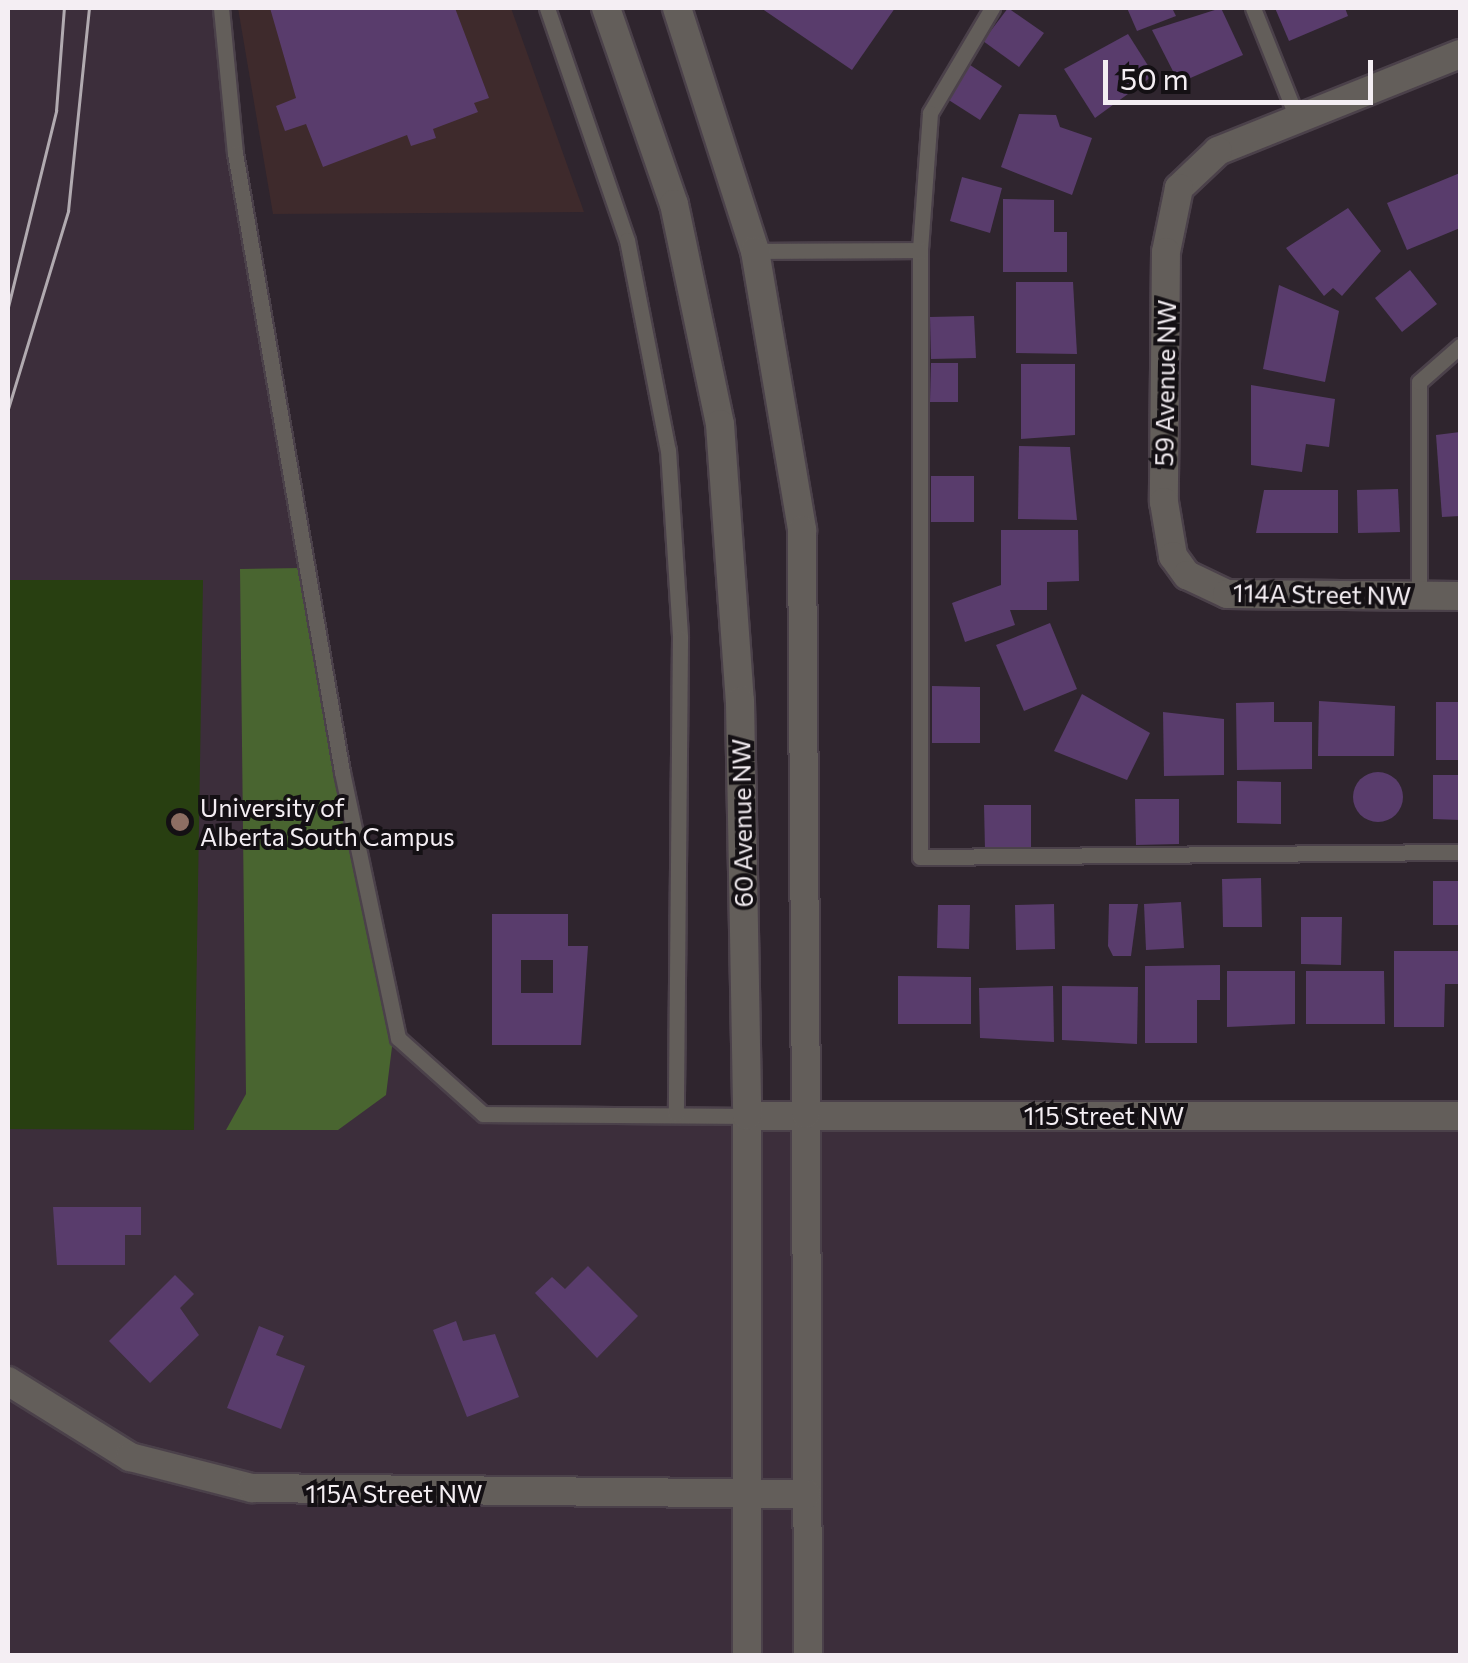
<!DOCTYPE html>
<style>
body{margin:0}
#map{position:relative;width:1468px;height:1663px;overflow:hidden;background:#2f252e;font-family:Commissioner,sans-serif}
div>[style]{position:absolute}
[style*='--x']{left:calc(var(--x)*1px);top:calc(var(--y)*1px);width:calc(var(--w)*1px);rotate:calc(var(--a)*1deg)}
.industrial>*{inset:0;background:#3e2a2c}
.built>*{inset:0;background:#3c2e3b}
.green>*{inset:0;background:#283f11}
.forest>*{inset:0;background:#496530}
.building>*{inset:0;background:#593c6c}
.round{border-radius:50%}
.roads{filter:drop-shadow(2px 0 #4b414a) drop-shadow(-2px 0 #4b414a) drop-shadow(0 2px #4b414a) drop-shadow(0 -2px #4b414a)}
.service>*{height:15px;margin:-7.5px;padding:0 7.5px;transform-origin:7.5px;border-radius:7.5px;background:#635e5a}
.minor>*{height:28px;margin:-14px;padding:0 14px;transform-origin:14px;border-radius:14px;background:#635e5a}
.tertiary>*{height:28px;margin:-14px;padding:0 14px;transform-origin:14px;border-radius:14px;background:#635e5a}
.tram>*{height:2.5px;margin:-1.25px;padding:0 1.25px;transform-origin:1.25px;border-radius:1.25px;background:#b1aab0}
.dots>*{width:28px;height:28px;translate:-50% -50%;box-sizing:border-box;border:5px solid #141014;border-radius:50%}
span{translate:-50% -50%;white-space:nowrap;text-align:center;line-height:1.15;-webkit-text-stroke:8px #141014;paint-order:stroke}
.street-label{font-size:25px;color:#f4eef3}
.poi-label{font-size:25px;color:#f4eef3}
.left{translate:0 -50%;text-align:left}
.frame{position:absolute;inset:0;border:10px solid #f4eef3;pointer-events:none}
.scale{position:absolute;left:1103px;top:60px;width:270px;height:45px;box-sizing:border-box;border:5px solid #f4eef3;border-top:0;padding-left:12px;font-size:30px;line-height:35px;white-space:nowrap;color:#f4eef3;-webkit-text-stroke:8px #141014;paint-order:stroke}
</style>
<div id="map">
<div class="industrial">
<i style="clip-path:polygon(238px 8px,511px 8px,584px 212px,273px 214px)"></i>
</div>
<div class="built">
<i style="clip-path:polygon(8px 8px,221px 8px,235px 153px,342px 772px,398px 1038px,483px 1114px,1460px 1116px,1460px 1655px,8px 1656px)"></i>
</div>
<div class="green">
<i style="clip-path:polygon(8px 580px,203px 580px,194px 1130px,8px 1129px)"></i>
</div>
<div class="forest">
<i style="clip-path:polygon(302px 568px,393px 1039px,386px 1095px,338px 1130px,226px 1130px,246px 1094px,240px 569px)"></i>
</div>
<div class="building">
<i style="clip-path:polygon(270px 8px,455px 8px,489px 98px,474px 103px,478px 112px,433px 129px,436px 138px,411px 146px,407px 135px,323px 167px,306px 124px,285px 131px,276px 106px,296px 98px)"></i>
<i style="clip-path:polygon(761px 8px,895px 8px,852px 70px)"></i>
<i style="clip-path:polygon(1008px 8px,1044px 33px,1019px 67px,983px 41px)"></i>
<i style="clip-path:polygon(1127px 8px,1172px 8px,1176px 16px,1137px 31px)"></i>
<i style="clip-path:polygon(1221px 8px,1243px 55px,1179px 83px,1152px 30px)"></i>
<i style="clip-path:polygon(1275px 8px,1345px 8px,1348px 16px,1289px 41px)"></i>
<i style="clip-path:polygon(1128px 34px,1154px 75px,1095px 118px,1064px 69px)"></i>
<i style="clip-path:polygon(967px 63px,1002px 86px,980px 120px,944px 97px)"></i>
<i style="clip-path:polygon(1019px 114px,1056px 115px,1060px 127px,1092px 138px,1072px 195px,1001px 167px)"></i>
<i style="clip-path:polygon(1460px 173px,1460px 228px,1407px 250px,1387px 203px)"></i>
<i style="clip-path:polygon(962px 177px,1002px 188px,990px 233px,950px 221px)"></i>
<i style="clip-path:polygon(1003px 199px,1054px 200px,1054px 232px,1067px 232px,1067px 272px,1003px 272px)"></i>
<i style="clip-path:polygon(1348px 208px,1381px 251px,1342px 296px,1333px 288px,1324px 296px,1286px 248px)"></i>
<i style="clip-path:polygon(1410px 270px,1437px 304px,1402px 332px,1375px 298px)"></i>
<i style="clip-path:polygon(1016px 282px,1073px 282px,1077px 354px,1016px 353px)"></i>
<i style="clip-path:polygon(1279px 285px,1339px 311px,1325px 382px,1263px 369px)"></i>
<i style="clip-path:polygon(974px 316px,976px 358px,931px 359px,930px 317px)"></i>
<i style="clip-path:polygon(931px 363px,958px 363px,958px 402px,930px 402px)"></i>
<i style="clip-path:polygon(1021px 364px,1075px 364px,1075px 435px,1021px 439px)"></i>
<i style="clip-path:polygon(1251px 385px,1335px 399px,1329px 447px,1306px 444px,1302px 472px,1251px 465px)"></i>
<i style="clip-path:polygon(1460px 432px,1460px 516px,1442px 517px,1436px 435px)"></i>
<i style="clip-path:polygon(1019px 446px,1070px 447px,1077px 520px,1018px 519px)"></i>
<i style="clip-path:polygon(931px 476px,974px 476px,974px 522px,931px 522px)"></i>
<i style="clip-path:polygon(1398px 489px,1400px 532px,1358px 533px,1357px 490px)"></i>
<i style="clip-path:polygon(1264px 490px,1338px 490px,1338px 533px,1256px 533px)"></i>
<i style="clip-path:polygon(1001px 530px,1078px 530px,1079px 581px,1047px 582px,1047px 610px,1010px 610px,1015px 625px,965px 642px,952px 603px,1001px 585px)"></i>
<i style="clip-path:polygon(1050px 623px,1077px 689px,1024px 711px,996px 645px)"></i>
<i style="clip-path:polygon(932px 686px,980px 687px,980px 743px,932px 743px)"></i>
<i style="clip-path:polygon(1082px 694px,1150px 733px,1127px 780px,1054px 751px)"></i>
<i style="clip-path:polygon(1319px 701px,1395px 706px,1394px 756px,1318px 756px)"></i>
<i style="clip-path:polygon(1274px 702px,1274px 722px,1312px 722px,1312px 769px,1237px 770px,1236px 703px)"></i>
<i style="clip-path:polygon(1436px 702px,1460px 702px,1460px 760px,1436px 760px)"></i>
<i style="clip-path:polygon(1163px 712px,1224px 719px,1224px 775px,1164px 776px)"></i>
<i class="round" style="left:1353px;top:772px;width:50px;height:50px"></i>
<i style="clip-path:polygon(1433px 775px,1460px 775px,1460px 820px,1433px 819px)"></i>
<i style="clip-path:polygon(1237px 781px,1281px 782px,1281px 824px,1237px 823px)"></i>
<i style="clip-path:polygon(1135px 799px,1179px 799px,1179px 844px,1136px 845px)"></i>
<i style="clip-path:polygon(984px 805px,1031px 805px,1031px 850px,985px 850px)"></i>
<i style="clip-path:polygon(1261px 878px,1262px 927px,1223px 927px,1222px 879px)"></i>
<i style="clip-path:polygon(1433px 881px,1460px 881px,1460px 925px,1433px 925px)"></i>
<i style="clip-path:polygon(1181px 902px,1184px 948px,1146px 950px,1144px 904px)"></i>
<i style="clip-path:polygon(1054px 904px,1055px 949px,1016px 950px,1015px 905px)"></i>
<i style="clip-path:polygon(1109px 904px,1138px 904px,1131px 956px,1113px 956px,1108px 946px)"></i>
<i style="clip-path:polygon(938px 905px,970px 905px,969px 949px,937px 948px)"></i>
<i style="clip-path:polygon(evenodd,492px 914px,568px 914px,568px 946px,588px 946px,581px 1045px,492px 1045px,492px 914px,521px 960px,553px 960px,553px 993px,521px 993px,521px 960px)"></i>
<i style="clip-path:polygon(1301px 917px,1342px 917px,1341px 965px,1301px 964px)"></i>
<i style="clip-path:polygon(1394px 951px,1460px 951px,1460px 984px,1445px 984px,1444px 1027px,1394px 1027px)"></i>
<i style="clip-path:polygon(1220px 965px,1220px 1000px,1197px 1000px,1197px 1043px,1145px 1043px,1145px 966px)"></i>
<i style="clip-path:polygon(1227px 971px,1295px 971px,1295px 1024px,1227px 1027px)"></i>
<i style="clip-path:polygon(1306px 971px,1384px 971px,1385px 1024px,1306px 1024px)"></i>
<i style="clip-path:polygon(898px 976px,971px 977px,971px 1024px,898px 1024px)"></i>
<i style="clip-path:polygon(1053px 986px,1054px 1042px,980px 1038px,979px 988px)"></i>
<i style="clip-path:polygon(1062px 986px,1138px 987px,1137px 1044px,1062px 1040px)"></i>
<i style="clip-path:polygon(53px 1207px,141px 1207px,141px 1235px,125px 1235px,125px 1265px,57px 1265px)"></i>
<i style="clip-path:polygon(588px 1266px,638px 1316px,597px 1358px,535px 1293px,552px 1277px,565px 1289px)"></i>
<i style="clip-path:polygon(175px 1275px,194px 1294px,180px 1308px,199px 1335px,150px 1383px,109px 1341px)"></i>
<i style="clip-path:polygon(456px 1321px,463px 1341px,495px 1334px,519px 1397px,467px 1417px,433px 1330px)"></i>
<i style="clip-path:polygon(259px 1326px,284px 1336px,276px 1355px,305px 1366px,281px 1429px,227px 1408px)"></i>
</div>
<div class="roads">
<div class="service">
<i style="--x:221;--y:8;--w:146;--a:84.5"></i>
<i style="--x:235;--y:153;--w:628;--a:80.19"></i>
<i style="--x:342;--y:772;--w:272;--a:78.1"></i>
<i style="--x:398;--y:1038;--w:114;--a:41.8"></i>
<i style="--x:483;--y:1114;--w:264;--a:0.4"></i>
<i style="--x:547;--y:8;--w:245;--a:71"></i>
<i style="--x:627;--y:240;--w:214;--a:79"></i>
<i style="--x:668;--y:450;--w:188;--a:86.3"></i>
<i style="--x:680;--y:638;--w:476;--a:90.5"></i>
<i style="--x:992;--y:8;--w:122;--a:120.6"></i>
<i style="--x:930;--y:113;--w:137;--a:94.2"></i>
<i style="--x:920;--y:250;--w:607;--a:90"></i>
<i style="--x:920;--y:857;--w:540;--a:-0.53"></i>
<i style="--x:1253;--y:8;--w:118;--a:68.2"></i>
<i style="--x:755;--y:251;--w:165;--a:-0.3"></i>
<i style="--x:1419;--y:596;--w:214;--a:-90"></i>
<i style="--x:1419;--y:382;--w:55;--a:-41.3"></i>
</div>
<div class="minor">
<i style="--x:1460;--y:54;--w:261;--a:158.2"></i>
<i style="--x:1218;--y:151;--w:54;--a:136.5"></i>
<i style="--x:1179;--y:188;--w:65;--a:101.5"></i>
<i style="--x:1166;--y:252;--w:250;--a:90.5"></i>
<i style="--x:1164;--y:502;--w:55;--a:80.5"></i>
<i style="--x:1173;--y:556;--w:24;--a:54"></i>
<i style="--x:1187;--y:575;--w:44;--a:25.4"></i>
<i style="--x:1227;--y:594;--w:233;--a:0.5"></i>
<i style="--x:806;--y:1114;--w:542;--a:89.79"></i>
<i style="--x:8;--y:1381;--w:144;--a:31.9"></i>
<i style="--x:130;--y:1457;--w:126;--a:14.3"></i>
<i style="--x:252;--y:1488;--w:555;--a:0.62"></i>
<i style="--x:747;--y:1656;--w:540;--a:-90"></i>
<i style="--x:747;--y:1116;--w:713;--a:0"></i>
</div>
<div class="tertiary">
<i style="--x:606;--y:8;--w:207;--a:70.9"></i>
<i style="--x:674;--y:204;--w:225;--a:78.2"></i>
<i style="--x:720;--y:424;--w:278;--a:85.9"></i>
<i style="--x:740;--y:701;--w:415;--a:89"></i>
<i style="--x:677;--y:8;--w:255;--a:72.2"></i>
<i style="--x:755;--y:251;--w:283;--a:80.4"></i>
<i style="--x:802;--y:530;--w:584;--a:89.61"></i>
</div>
</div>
<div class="tram">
<i style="--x:8;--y:307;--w:202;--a:-76.2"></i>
<i style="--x:56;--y:111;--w:103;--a:-85.6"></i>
<i style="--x:8;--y:409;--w:207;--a:-73.1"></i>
<i style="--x:68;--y:211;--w:204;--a:-84.1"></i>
</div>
<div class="dots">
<i style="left:180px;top:822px;background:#8d6e63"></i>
</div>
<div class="street-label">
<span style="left:1165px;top:383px;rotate:-89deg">59 Avenue NW</span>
<span style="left:1322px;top:594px;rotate:1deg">114A Street NW</span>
<span style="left:742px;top:823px;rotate:-91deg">60 Avenue NW</span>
<span style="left:1104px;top:1115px">115 Street NW</span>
<span style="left:394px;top:1493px">115A Street NW</span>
</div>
<div class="poi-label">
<span class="left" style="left:200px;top:822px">University of<br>Alberta South Campus</span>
</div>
<div class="frame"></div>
<div class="scale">50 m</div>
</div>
